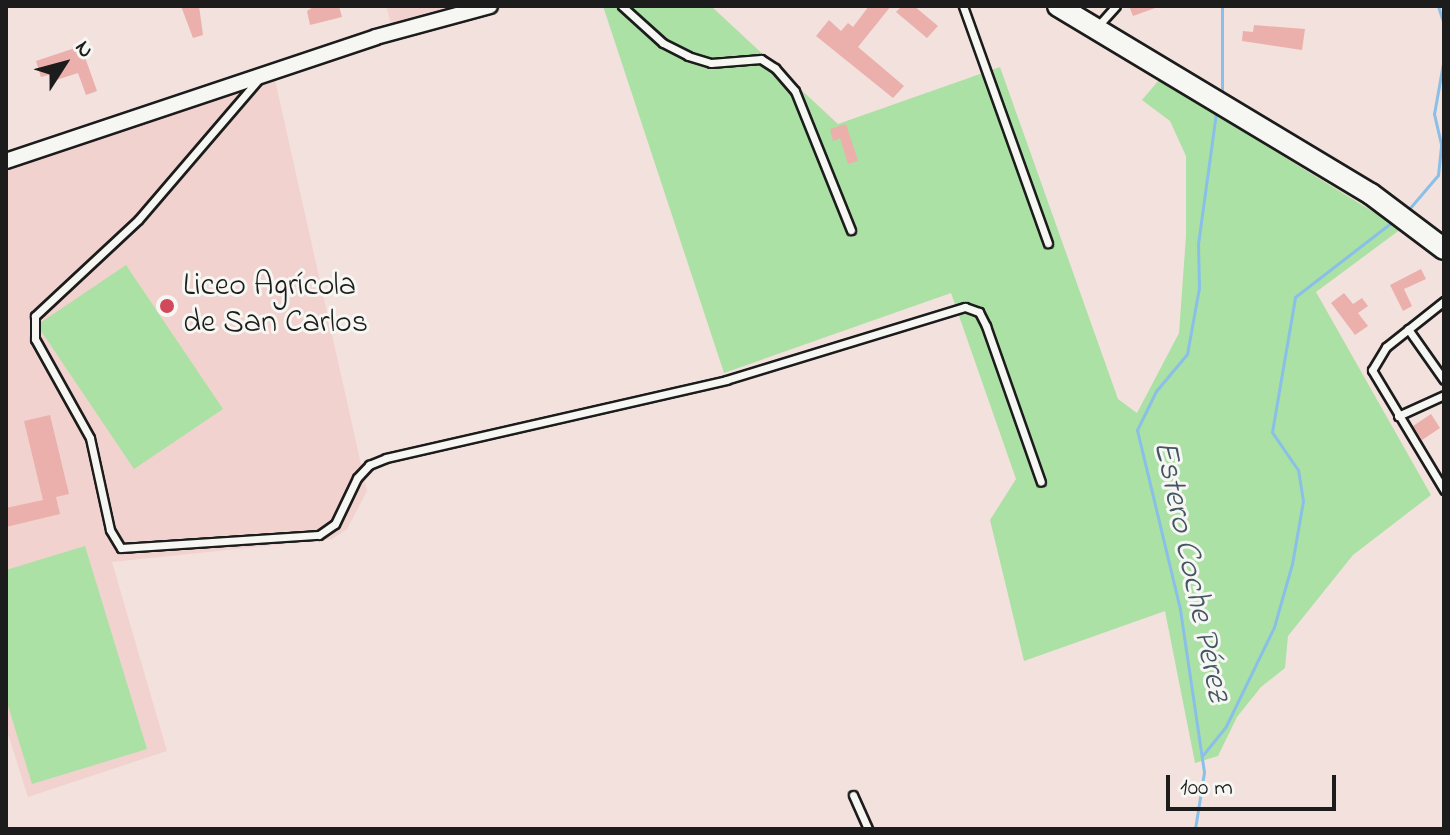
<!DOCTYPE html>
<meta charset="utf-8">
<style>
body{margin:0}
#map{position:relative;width:1450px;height:835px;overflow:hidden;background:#f3e1dd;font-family:"Indie Flower",sans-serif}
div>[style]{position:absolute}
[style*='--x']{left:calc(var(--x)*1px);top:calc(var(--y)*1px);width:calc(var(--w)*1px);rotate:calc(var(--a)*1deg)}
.built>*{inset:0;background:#f1d2ce}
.green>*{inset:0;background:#abe1a4}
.stream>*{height:3px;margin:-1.5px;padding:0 1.5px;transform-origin:1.5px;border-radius:1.5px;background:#8ac0e8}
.building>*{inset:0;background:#ebafac}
.roads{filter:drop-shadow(2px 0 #1c1c1c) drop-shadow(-2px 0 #1c1c1c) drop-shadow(0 2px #1c1c1c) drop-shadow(0 -2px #1c1c1c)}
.lane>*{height:7px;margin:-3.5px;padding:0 3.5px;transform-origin:3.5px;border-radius:3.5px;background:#f6f6f2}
.street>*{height:14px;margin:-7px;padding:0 7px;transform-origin:7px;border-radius:7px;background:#f6f6f2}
.secondary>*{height:20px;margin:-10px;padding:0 10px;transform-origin:10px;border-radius:10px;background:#f6f6f2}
.dots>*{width:22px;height:22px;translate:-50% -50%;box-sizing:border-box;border:4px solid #f6f6f2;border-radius:50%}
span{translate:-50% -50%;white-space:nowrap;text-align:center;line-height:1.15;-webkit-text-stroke:6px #f6f6f2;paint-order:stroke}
.poi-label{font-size:32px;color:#1c1c1c}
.left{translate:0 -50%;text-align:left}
.water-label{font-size:34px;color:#425563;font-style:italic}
.frame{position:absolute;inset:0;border:8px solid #1c1c1c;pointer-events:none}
.north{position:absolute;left:24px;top:24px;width:80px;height:80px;-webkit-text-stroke:6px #f6f6f2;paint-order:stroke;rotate:54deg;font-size:22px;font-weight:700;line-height:32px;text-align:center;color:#1c1c1c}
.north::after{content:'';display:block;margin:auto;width:28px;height:36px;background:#1c1c1c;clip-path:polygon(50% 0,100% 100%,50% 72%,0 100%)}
.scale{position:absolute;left:1166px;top:775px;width:170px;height:36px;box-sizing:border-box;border:4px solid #1c1c1c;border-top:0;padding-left:10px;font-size:24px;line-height:28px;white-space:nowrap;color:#1c1c1c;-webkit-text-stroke:6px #f6f6f2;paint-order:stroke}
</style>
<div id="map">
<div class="built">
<i style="clip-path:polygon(386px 6px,470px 6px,392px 27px)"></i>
<i style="clip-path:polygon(275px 80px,367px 491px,347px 529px,332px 539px,112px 562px,167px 751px,28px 797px,6px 728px,6px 170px)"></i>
</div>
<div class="green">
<i style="clip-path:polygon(603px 6px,711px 6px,838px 124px,1000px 67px,1118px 399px,1137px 413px,1179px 333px,1186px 236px,1186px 156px,1170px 121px,1142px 100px,1159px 80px,1401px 229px,1316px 292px,1431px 495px,1353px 555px,1288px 636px,1285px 668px,1261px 687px,1237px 717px,1218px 756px,1195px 763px,1165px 611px,1024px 661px,990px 520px,1016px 479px,951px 293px,724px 373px)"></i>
<i style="clip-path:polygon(126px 265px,223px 409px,134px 469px,37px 325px)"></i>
<i style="clip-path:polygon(85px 546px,147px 749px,32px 784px,6px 699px,6px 570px)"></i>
</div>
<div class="stream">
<i style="--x:1438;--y:6;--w:19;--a:72"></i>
<i style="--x:1222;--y:93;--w:87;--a:-90"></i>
<i style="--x:1409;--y:209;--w:45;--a:-49.5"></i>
<i style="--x:1438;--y:175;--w:31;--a:-84"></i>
<i style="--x:1441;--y:144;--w:31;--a:-103"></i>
<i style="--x:1434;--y:114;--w:57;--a:-79.9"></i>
<i style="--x:1202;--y:756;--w:38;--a:-51"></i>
<i style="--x:1226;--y:726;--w:110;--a:-64.1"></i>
<i style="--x:1274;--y:627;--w:66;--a:-74.1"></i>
<i style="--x:1292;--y:564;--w:64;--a:-80.1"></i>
<i style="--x:1303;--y:501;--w:31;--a:-99"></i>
<i style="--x:1298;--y:470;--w:46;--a:-124.4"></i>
<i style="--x:1272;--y:432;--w:137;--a:-80.3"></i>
<i style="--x:1295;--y:297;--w:123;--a:-37.7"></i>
<i style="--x:1195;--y:829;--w:58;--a:-81"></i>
<i style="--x:1204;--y:772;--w:165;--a:-98.4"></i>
<i style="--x:1180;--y:609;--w:184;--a:-103.5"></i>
<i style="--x:1137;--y:430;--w:43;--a:-64"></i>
<i style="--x:1156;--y:391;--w:48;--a:-50"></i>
<i style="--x:1187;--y:354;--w:67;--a:-79.7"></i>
<i style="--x:1199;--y:288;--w:44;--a:-91.3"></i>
<i style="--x:1198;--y:244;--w:133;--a:-82.2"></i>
</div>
<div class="building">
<i style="clip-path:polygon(181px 6px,199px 6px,203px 35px,193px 38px)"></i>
<i style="clip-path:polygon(315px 6px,339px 6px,342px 17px,310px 25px,307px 11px)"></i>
<i style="clip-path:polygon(869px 6px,891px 6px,858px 47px,904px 86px,893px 98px,816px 36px,829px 20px,841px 31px,848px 23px,853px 27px)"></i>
<i style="clip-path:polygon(902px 6px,914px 6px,938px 26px,927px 38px,896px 12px)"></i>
<i style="clip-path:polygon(1129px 6px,1158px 6px,1158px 7px,1133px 16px)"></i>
<i style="clip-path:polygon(1254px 25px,1305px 29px,1302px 50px,1242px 41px,1243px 31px,1253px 32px)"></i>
<i style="clip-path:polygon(81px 46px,97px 91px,86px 95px,78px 73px,53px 81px,52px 74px,41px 77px,36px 61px)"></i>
<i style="clip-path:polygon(846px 124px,858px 161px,848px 164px,840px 138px,833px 141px,830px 129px)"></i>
<i style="clip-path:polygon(1421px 269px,1426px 279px,1404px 289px,1412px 306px,1403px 311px,1390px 285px)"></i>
<i style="clip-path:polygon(1344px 293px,1353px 304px,1362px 298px,1368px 306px,1358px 313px,1368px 326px,1355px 335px,1331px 303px)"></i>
<i style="clip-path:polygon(1431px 414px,1440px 428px,1422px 440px,1413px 426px)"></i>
<i style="clip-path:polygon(50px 415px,69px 494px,56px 497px,60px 514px,6px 527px,6px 508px,43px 500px,24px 421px)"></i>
</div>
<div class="roads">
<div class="lane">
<i style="--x:622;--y:6;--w:55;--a:42.1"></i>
<i style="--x:663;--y:43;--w:28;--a:27"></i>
<i style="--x:688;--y:56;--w:24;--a:17"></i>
<i style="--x:711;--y:63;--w:50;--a:-4.6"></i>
<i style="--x:761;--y:59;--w:17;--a:33"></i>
<i style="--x:775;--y:68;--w:30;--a:49"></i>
<i style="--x:795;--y:91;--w:150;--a:68.1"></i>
<i style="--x:963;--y:6;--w:252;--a:70.3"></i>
<i style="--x:1097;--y:27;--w:28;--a:-48"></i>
<i style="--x:258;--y:80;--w:184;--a:130.6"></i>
<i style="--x:138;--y:220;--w:141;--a:137"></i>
<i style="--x:35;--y:316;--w:23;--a:90"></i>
<i style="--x:35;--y:339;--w:113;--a:60.9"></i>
<i style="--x:90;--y:438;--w:94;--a:77.7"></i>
<i style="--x:110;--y:530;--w:21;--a:59"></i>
<i style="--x:121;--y:548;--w:198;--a:-3.8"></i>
<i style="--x:319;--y:535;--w:19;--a:-35"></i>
<i style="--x:335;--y:524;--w:51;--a:-64.4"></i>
<i style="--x:357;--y:478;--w:18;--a:-47"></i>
<i style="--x:369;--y:465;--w:18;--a:-22"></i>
<i style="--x:386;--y:458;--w:349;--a:-12.9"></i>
<i style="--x:726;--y:380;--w:250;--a:-17"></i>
<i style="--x:965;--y:307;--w:15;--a:20"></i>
<i style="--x:979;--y:312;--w:16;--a:63"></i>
<i style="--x:986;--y:326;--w:165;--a:70.6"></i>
<i style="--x:1444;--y:301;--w:74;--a:141.6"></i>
<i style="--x:1386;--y:347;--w:27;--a:121"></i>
<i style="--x:1372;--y:370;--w:140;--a:59"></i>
<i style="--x:1408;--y:329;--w:62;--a:54.8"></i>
<i style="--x:1398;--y:416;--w:51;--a:-24.5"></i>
<i style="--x:853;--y:795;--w:37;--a:66"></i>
</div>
<div class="street">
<i style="--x:6;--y:161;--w:390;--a:-18.5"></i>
<i style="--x:376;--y:37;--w:118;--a:-15.2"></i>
</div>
<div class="secondary">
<i style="--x:1058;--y:6;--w:365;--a:31"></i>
<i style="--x:1371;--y:194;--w:91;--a:37"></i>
</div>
</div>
<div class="dots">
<i style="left:167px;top:306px;background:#d1495b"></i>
</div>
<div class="poi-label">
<span class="left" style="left:183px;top:306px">Liceo Agrícola<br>de San Carlos</span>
</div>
<div class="water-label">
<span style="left:1190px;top:571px;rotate:78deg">Estero Coche Pérez</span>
</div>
<div class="frame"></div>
<div class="north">N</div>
<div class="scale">100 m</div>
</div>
